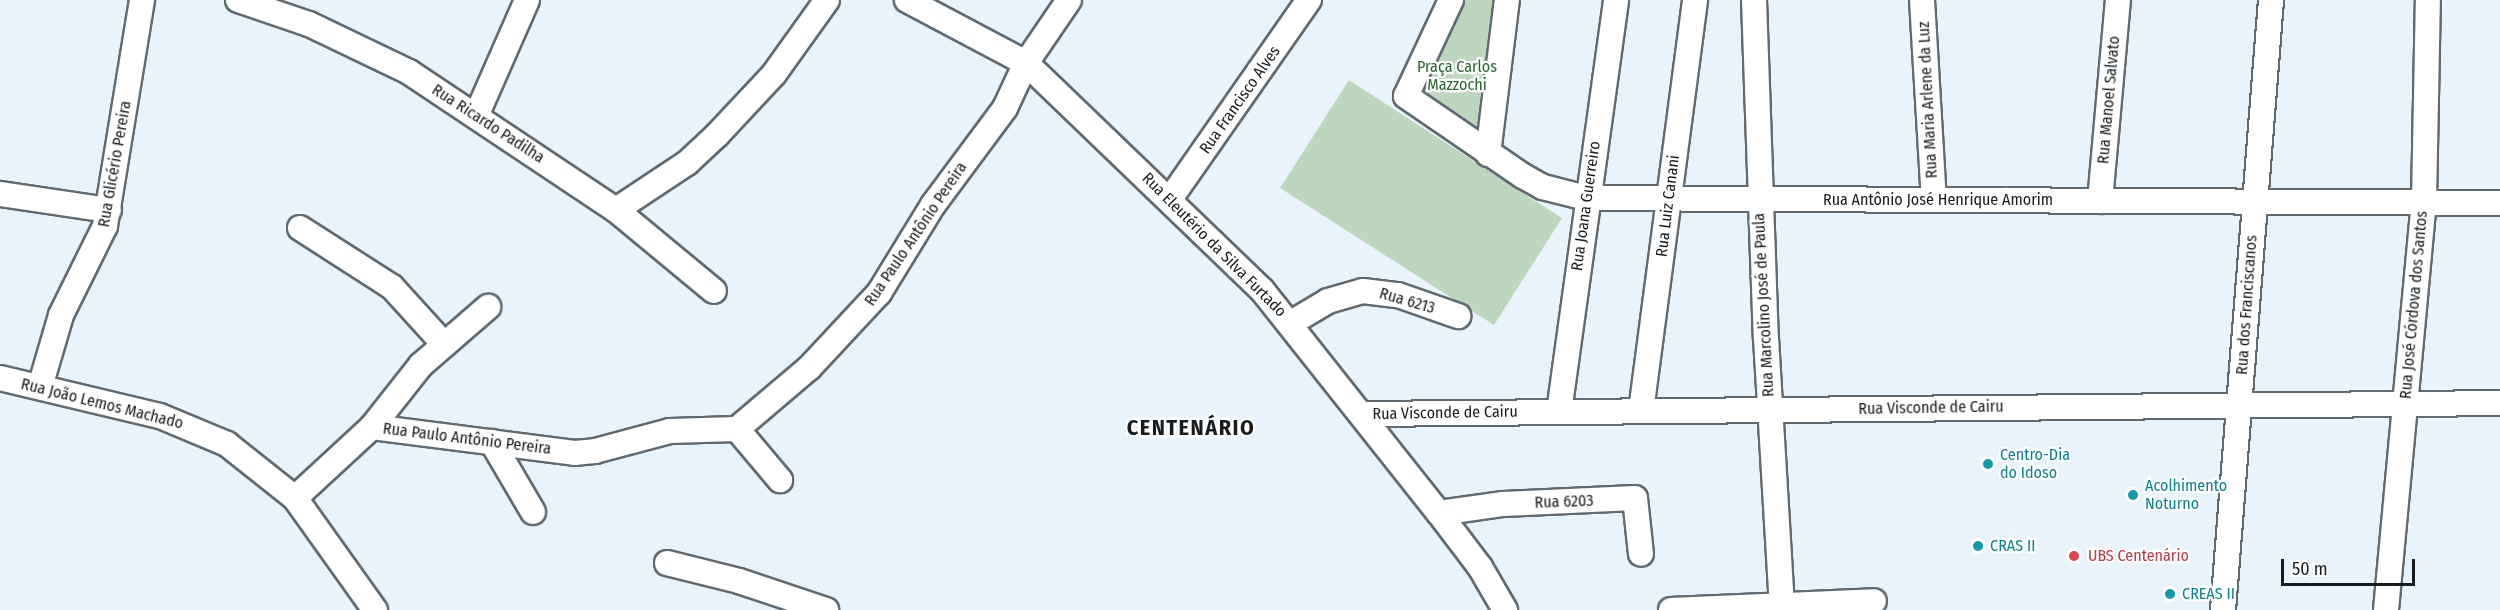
<!DOCTYPE html>
<meta charset="utf-8">
<style>
body{margin:0}
#map{position:relative;width:2500px;height:610px;overflow:hidden;background:#e9f3fc;font-family:"Fira Sans Condensed",sans-serif}
div>[style]{position:absolute}
[style*='--x']{left:calc(var(--x)*1px);top:calc(var(--y)*1px);width:calc(var(--w)*1px);rotate:calc(var(--a)*1deg)}
.green>*{inset:0;background:#bdd7be}
.roads{filter:drop-shadow(2px 0 #616a71) drop-shadow(-2px 0 #616a71) drop-shadow(0 2px #616a71) drop-shadow(0 -2px #616a71)}
.minor>*{height:24px;margin:-12px;padding:0 12px;transform-origin:12px;border-radius:12px;background:#fff}
.dots>*{width:16px;height:16px;translate:-50% -50%;box-sizing:border-box;border:3px solid #fff;border-radius:50%}
span{translate:-50% -50%;white-space:nowrap;text-align:center;line-height:1.15;-webkit-text-stroke:4.5px #fff;paint-order:stroke}
.park-label{font-size:16px;color:#2b6332}
.street-label{font-size:16px;color:#181c1f}
.culture-label{font-size:16px;color:#0d838f}
.left{translate:0 -50%;text-align:left}
.health-label{font-size:16px;color:#be3a42}
.district-label{font-size:22px;color:#181c1f;font-weight:700;letter-spacing:1.5px}
.scale{position:absolute;left:2281px;top:559px;width:134px;height:27px;box-sizing:border-box;border:3px solid #181c1f;border-top:0;padding-left:8px;font-size:18px;line-height:21px;white-space:nowrap;color:#181c1f;-webkit-text-stroke:4px #fff;paint-order:stroke}
</style>
<div id="map">
<div class="green">
<i style="clip-path:polygon(1459px 0,1498px 0,1482px 130px,1418px 86px)"></i>
<i style="clip-path:polygon(1349px 80px,1562px 218px,1494px 325px,1280px 188px)"></i>
</div>
<div class="roads">
<div class="minor">
<i style="--x:238;--y:0;--w:75;--a:18.7"></i>
<i style="--x:309;--y:24;--w:111;--a:25.6"></i>
<i style="--x:409;--y:72;--w:249;--a:33.7"></i>
<i style="--x:616;--y:210;--w:127;--a:39.6"></i>
<i style="--x:907;--y:0;--w:135;--a:27.9"></i>
<i style="--x:1026;--y:63;--w:327;--a:43.9"></i>
<i style="--x:1262;--y:290;--w:285;--a:51.6"></i>
<i style="--x:1439;--y:513;--w:68;--a:52.8"></i>
<i style="--x:1480;--y:567;--w:50;--a:59.8"></i>
<i style="--x:1451;--y:0;--w:106;--a:115.1"></i>
<i style="--x:1406;--y:96;--w:142;--a:34.4"></i>
<i style="--x:1523;--y:176;--w:23;--a:29"></i>
<i style="--x:1543;--y:187;--w:44;--a:14.3"></i>
<i style="--x:1586;--y:198;--w:914;--a:0.31"></i>
<i style="--x:1754;--y:0;--w:338;--a:88"></i>
<i style="--x:1766;--y:338;--w:272;--a:86.6"></i>
<i style="--x:1922;--y:0;--w:200;--a:86.6"></i>
<i style="--x:477;--y:114;--w:124;--a:-66.3"></i>
<i style="--x:1488;--y:154;--w:155;--a:-83"></i>
<i style="--x:0;--y:194;--w:110;--a:8.4"></i>
<i style="--x:1170;--y:199;--w:243;--a:-55.1"></i>
<i style="--x:2100;--y:201;--w:202;--a:-84.9"></i>
<i style="--x:616;--y:210;--w:85;--a:-33.5"></i>
<i style="--x:687;--y:163;--w:41;--a:-43"></i>
<i style="--x:717;--y:135;--w:83;--a:-46.9"></i>
<i style="--x:774;--y:74;--w:91;--a:-54.4"></i>
<i style="--x:300;--y:228;--w:109;--a:32.7"></i>
<i style="--x:392;--y:287;--w:76;--a:47.7"></i>
<i style="--x:1291;--y:323;--w:43;--a:-30.7"></i>
<i style="--x:1328;--y:301;--w:36;--a:-16"></i>
<i style="--x:1363;--y:291;--w:35;--a:7"></i>
<i style="--x:1398;--y:295;--w:64;--a:19.3"></i>
<i style="--x:0;--y:378;--w:164;--a:13.4"></i>
<i style="--x:160;--y:416;--w:73;--a:22.7"></i>
<i style="--x:227;--y:444;--w:87;--a:38.5"></i>
<i style="--x:295;--y:498;--w:138;--a:54.5"></i>
<i style="--x:40;--y:387;--w:75;--a:-73.7"></i>
<i style="--x:61;--y:315;--w:99;--a:-63.7"></i>
<i style="--x:105;--y:226;--w:229;--a:-80.7"></i>
<i style="--x:1641;--y:411;--w:415;--a:-82.5"></i>
<i style="--x:1559;--y:412;--w:416;--a:-82.1"></i>
<i style="--x:1362;--y:414;--w:1138;--a:-0.55"></i>
<i style="--x:372;--y:427;--w:204;--a:7.3"></i>
<i style="--x:574;--y:453;--w:21;--a:-5"></i>
<i style="--x:595;--y:451;--w:78;--a:-14.9"></i>
<i style="--x:670;--y:431;--w:67;--a:-1.7"></i>
<i style="--x:737;--y:429;--w:94;--a:-40.3"></i>
<i style="--x:809;--y:368;--w:103;--a:-47"></i>
<i style="--x:879;--y:293;--w:103;--a:-58.5"></i>
<i style="--x:933;--y:205;--w:121;--a:-53.4"></i>
<i style="--x:1005;--y:108;--w:50;--a:-65"></i>
<i style="--x:1026;--y:63;--w:76;--a:-55.7"></i>
<i style="--x:737;--y:429;--w:67;--a:49.9"></i>
<i style="--x:492;--y:442;--w:81;--a:59.6"></i>
<i style="--x:295;--y:498;--w:105;--a:-42.7"></i>
<i style="--x:372;--y:427;--w:79;--a:-51.7"></i>
<i style="--x:421;--y:365;--w:89;--a:-40.9"></i>
<i style="--x:1439;--y:513;--w:65;--a:-8"></i>
<i style="--x:1503;--y:504;--w:132;--a:-2.6"></i>
<i style="--x:1635;--y:498;--w:56;--a:83.9"></i>
<i style="--x:667;--y:563;--w:74;--a:14"></i>
<i style="--x:739;--y:581;--w:92;--a:18.4"></i>
<i style="--x:1671;--y:610;--w:203;--a:-2.5"></i>
<i style="--x:2223;--y:610;--w:612;--a:-85.5"></i>
<i style="--x:2386;--y:610;--w:410;--a:-84.7"></i>
<i style="--x:2424;--y:202;--w:202;--a:-88.9"></i>
</div>
</div>
<div class="dots">
<i style="left:1988px;top:464px;background:#0f9aa8"></i>
<i style="left:2133px;top:495px;background:#0f9aa8"></i>
<i style="left:1978px;top:546px;background:#0f9aa8"></i>
<i style="left:2074px;top:556px;background:#e0444e"></i>
<i style="left:2170px;top:594px;background:#0f9aa8"></i>
</div>
<div class="park-label">
<span style="left:1457px;top:76px">Praça Carlos<br>Mazzochi</span>
</div>
<div class="street-label">
<span style="left:1240px;top:100px;rotate:-55deg">Rua Francisco Alves</span>
<span style="left:1928px;top:100px;rotate:-93deg">Rua Maria Arlene da Luz</span>
<span style="left:2109px;top:100px;rotate:-85deg">Rua Manoel Salvato</span>
<span style="left:488px;top:124px;rotate:33deg">Rua Ricardo Padilha</span>
<span style="left:115px;top:164px;rotate:-80deg">Rua Glicério Pereira</span>
<span style="left:1938px;top:200px">Rua Antônio José Henrique Amorim</span>
<span style="left:1586px;top:206px;rotate:-82deg">Rua Joana Guerreiro</span>
<span style="left:1668px;top:206px;rotate:-83deg">Rua Luiz Canani</span>
<span style="left:916px;top:234px;rotate:-56deg">Rua Paulo Antônio Pereira</span>
<span style="left:1214px;top:245px;rotate:45deg">Rua Eleutério da Silva Furtado</span>
<span style="left:1407px;top:301px;rotate:16deg">Rua 6213</span>
<span style="left:1764px;top:305px;rotate:-93deg">Rua Marcolino José de Paula</span>
<span style="left:2247px;top:305px;rotate:-86deg">Rua dos Franciscanos</span>
<span style="left:2414px;top:305px;rotate:-85deg">Rua José Córdova dos Santos</span>
<span style="left:102px;top:404px;rotate:14deg">Rua João Lemos Machado</span>
<span style="left:1931px;top:408px;rotate:-1deg">Rua Visconde de Cairu</span>
<span style="left:1445px;top:413px;rotate:-1deg">Rua Visconde de Cairu</span>
<span style="left:467px;top:439px;rotate:7deg">Rua Paulo Antônio Pereira</span>
<span style="left:1564px;top:502px;rotate:-2deg">Rua 6203</span>
</div>
<div class="culture-label">
<span class="left" style="left:2000px;top:464px">Centro-Dia<br>do Idoso</span>
<span class="left" style="left:2145px;top:495px">Acolhimento<br>Noturno</span>
<span class="left" style="left:1990px;top:546px">CRAS II</span>
<span class="left" style="left:2182px;top:594px">CREAS II</span>
</div>
<div class="health-label">
<span class="left" style="left:2088px;top:556px">UBS Centenário</span>
</div>
<div class="district-label">
<span style="left:1191px;top:428px">CENTENÁRIO</span>
</div>
<div class="scale">50 m</div>
</div>
